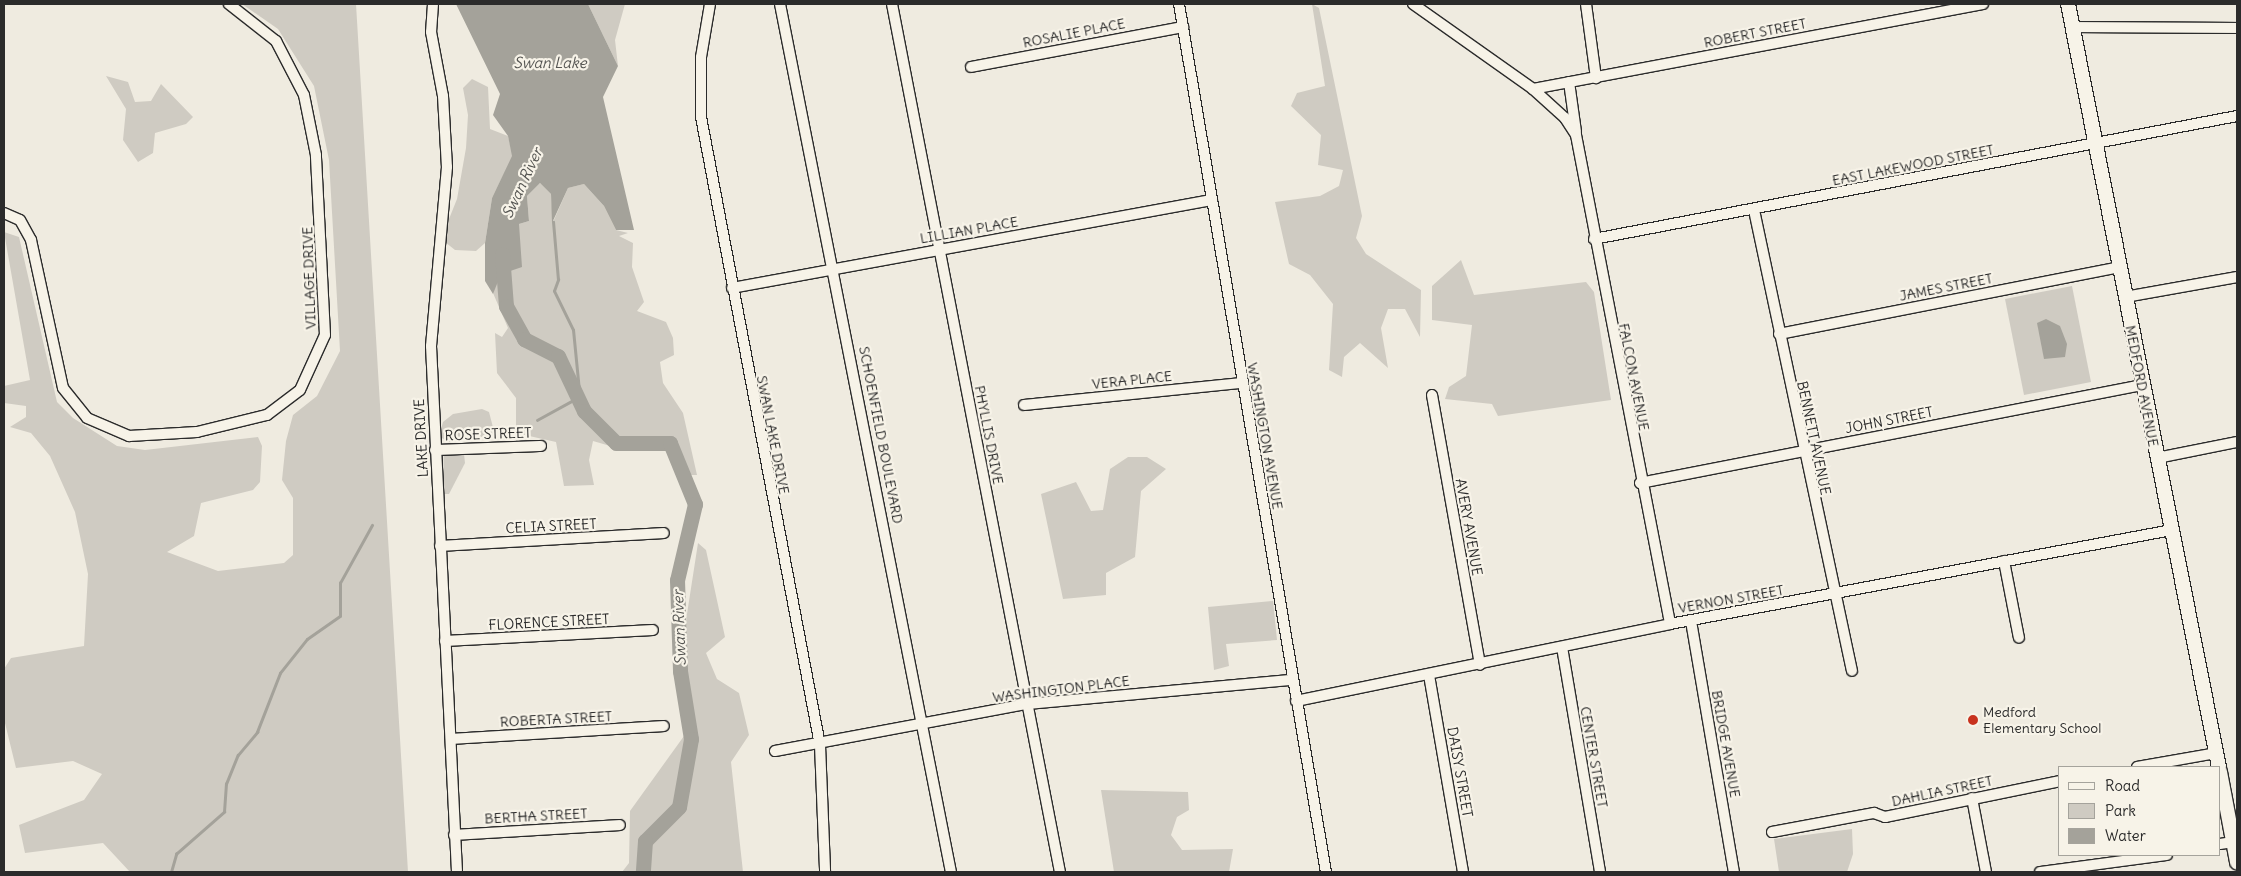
<!DOCTYPE html>
<style>
body{margin:0}
#map{position:relative;width:2241px;height:876px;overflow:hidden;background:#efebe0;font-family:Delius,sans-serif}
div>[style]{position:absolute}
[style*='--x']{left:calc(var(--x)*1px);top:calc(var(--y)*1px);width:calc(var(--w)*1px);rotate:calc(var(--a)*1deg)}
.green>*{inset:0;background:#cfcbc2}
.water>*{inset:0;background:#a4a29a}
.stream>*{height:2.5px;margin:-1.25px;padding:0 1.25px;transform-origin:1.25px;border-radius:1.25px;background:#a4a29a}
.river>*{height:15px;margin:-7.5px;padding:0 7.5px;transform-origin:7.5px;border-radius:7.5px;background:#a4a29a}
.roads{filter:drop-shadow(1px 0 #2b2b2b) drop-shadow(-1px 0 #2b2b2b) drop-shadow(0 1px #2b2b2b) drop-shadow(0 -1px #2b2b2b)}
.minor>*{height:10px;margin:-5px;padding:0 5px;transform-origin:5px;border-radius:5px;background:#f7f3e8}
.major>*{height:14px;margin:-7px;padding:0 7px;transform-origin:7px;border-radius:7px;background:#f7f3e8}
.dots>*{width:14px;height:14px;translate:-50% -50%;box-sizing:border-box;border:2px solid #f7f3e8;border-radius:50%}
span{translate:-50% -50%;white-space:nowrap;text-align:center;line-height:1.15;-webkit-text-stroke:4.5px #f7f3e8;paint-order:stroke}
.street-label{font-size:14px;color:#2b2b2b}
.poi-label{font-size:14px;color:#2b2b2b}
.left{translate:0 -50%;text-align:left}
.water-label{font-size:15px;color:#555552;font-style:italic}
.frame{position:absolute;inset:0;border:5px solid #2b2b2b;pointer-events:none}
.legend{position:absolute;left:2058px;top:766px;width:162px;height:90px;box-sizing:border-box;background:#f7f3e8;border:1px solid #a5a39c;margin:0;padding:6px 9px;list-style:none;font-size:15px;color:#2b2b2b}
.legend li{display:flex;align-items:center;gap:10px;height:25px}
.legend b{width:25px;border:1px solid #a5a39c}
</style>
<div id="map">
<div class="green">
<i style="clip-path:polygon(242px 4px,356px 4px,408px 872px,130px 872px,103px 843px,25px 853px,19px 825px,84px 800px,102px 774px,73px 761px,16px 768px,4px 719px,4px 669px,11px 658px,84px 646px,88px 574px,75px 512px,50px 456px,31px 433px,10px 427px,26px 417px,26px 406px,4px 403px,4px 386px,30px 380px,4px 232px,19px 237px,57px 402px,73px 418px,117px 446px,145px 450px,258px 437px,262px 446px,260px 482px,253px 490px,201px 503px,194px 536px,167px 552px,218px 571px,284px 563px,293px 555px,293px 498px,282px 480px,286px 441px,293px 415px,317px 396px,340px 351px,329px 160px,314px 86px,278px 29px)"></i>
<i style="clip-path:polygon(588px 4px,625px 4px,615px 40px,618px 66px)"></i>
<i style="clip-path:polygon(1312px 4px,1319px 8px,1362px 216px,1356px 238px,1366px 254px,1421px 290px,1420px 337px,1405px 309px,1388px 309px,1381px 328px,1388px 368px,1360px 343px,1344px 357px,1342px 377px,1329px 370px,1333px 304px,1310px 275px,1289px 264px,1275px 202px,1320px 196px,1339px 186px,1343px 170px,1318px 165px,1321px 135px,1291px 106px,1297px 93px,1325px 86px)"></i>
<i style="clip-path:polygon(106px 76px,128px 82px,135px 102px,151px 101px,161px 84px,193px 117px,186px 124px,155px 133px,153px 153px,138px 162px,123px 140px,126px 109px)"></i>
<i style="clip-path:polygon(472px 79px,488px 87px,490px 129px,508px 136px,513px 156px,492px 198px,485px 243px,476px 251px,455px 250px,445px 242px,445px 229px,457px 199px,466px 148px,468px 115px,463px 88px)"></i>
<i style="clip-path:polygon(540px 183px,551px 194px,553px 222px,568px 188px,584px 184px,604px 206px,616px 230px,628px 233px,619px 236px,633px 243px,632px 267px,644px 302px,637px 311px,666px 322px,673px 338px,674px 355px,660px 362px,663px 383px,683px 413px,697px 475px,685px 475px,674px 452px,667px 447px,624px 450px,593px 441px,589px 460px,594px 485px,564px 486px,556px 442px,516px 433px,516px 398px,497px 373px,495px 333px,502px 337px,508px 328px,493px 293px,519px 224px,529px 221px,527px 196px)"></i>
<i style="clip-path:polygon(1461px 260px,1474px 295px,1586px 282px,1594px 292px,1611px 400px,1498px 416px,1492px 404px,1445px 399px,1449px 387px,1466px 376px,1472px 325px,1432px 320px,1432px 286px)"></i>
<i style="clip-path:polygon(2072px 286px,2091px 382px,2024px 395px,2005px 299px)"></i>
<i style="clip-path:polygon(482px 409px,489px 412px,495px 435px,448px 442px,439px 436px,443px 422px,453px 414px)"></i>
<i style="clip-path:polygon(444px 454px,464px 454px,465px 463px,449px 494px,442px 494px)"></i>
<i style="clip-path:polygon(1128px 457px,1147px 457px,1166px 469px,1141px 491px,1135px 557px,1106px 573px,1106px 595px,1063px 599px,1041px 494px,1076px 482px,1091px 511px,1103px 510px,1110px 469px)"></i>
<i style="clip-path:polygon(698px 543px,706px 550px,725px 637px,706px 653px,717px 679px,739px 693px,749px 735px,731px 762px,743px 872px,622px 872px,629px 863px,630px 811px,684px 736px,687px 614px)"></i>
<i style="clip-path:polygon(1273px 601px,1277px 640px,1226px 644px,1229px 666px,1214px 670px,1208px 607px)"></i>
<i style="clip-path:polygon(1101px 790px,1188px 792px,1189px 810px,1177px 817px,1171px 835px,1182px 850px,1233px 849px,1229px 872px,1114px 872px)"></i>
<i style="clip-path:polygon(1852px 829px,1853px 854px,1847px 872px,1779px 872px,1774px 839px)"></i>
</div>
<div class="water">
<i style="clip-path:polygon(456px 4px,588px 4px,618px 66px,603px 97px,634px 230px,616px 230px,604px 206px,584px 184px,568px 188px,552px 223px,551px 194px,540px 183px,527px 196px,529px 221px,519px 224px,522px 267px,501px 274px,493px 294px,485px 281px,485px 243px,492px 198px,512px 156px,508px 136px,493px 115px,500px 94px)"></i>
<i style="clip-path:polygon(2046px 319px,2060px 326px,2067px 344px,2065px 357px,2044px 359px,2037px 323px)"></i>
</div>
<div class="stream">
<i style="--x:537;--y:420;--w:46;--a:-28.8"></i>
<i style="--x:577;--y:398;--w:7;--a:-74"></i>
<i style="--x:579;--y:391;--w:61;--a:-95.6"></i>
<i style="--x:573;--y:330;--w:43;--a:-116"></i>
<i style="--x:554;--y:291;--w:12;--a:-70"></i>
<i style="--x:558;--y:280;--w:58;--a:-94.9"></i>
<i style="--x:171;--y:872;--w:19;--a:-74"></i>
<i style="--x:176;--y:854;--w:64;--a:-41.2"></i>
<i style="--x:224;--y:812;--w:28;--a:-86"></i>
<i style="--x:226;--y:784;--w:31;--a:-68"></i>
<i style="--x:238;--y:755;--w:30;--a:-50"></i>
<i style="--x:257;--y:732;--w:63;--a:-68.7"></i>
<i style="--x:280;--y:673;--w:43;--a:-51.5"></i>
<i style="--x:307;--y:639;--w:40;--a:-34.9"></i>
<i style="--x:340;--y:616;--w:33;--a:-90"></i>
<i style="--x:340;--y:583;--w:66;--a:-61.1"></i>
</div>
<div class="river">
<i style="--x:502;--y:254;--w:52;--a:85.6"></i>
<i style="--x:506;--y:306;--w:38;--a:61"></i>
<i style="--x:524;--y:339;--w:38;--a:27"></i>
<i style="--x:558;--y:356;--w:61;--a:64.7"></i>
<i style="--x:584;--y:411;--w:45;--a:45"></i>
<i style="--x:616;--y:443;--w:54;--a:0"></i>
<i style="--x:670;--y:443;--w:66;--a:67.7"></i>
<i style="--x:695;--y:504;--w:78;--a:103.3"></i>
<i style="--x:677;--y:580;--w:91;--a:88.1"></i>
<i style="--x:680;--y:671;--w:69;--a:80.8"></i>
<i style="--x:691;--y:739;--w:69;--a:100"></i>
<i style="--x:679;--y:807;--w:48;--a:135"></i>
<i style="--x:645;--y:841;--w:31;--a:94"></i>
</div>
<div class="roads">
<div class="minor">
<i style="--x:433;--y:4;--w:28;--a:94"></i>
<i style="--x:431;--y:32;--w:65;--a:79.4"></i>
<i style="--x:443;--y:96;--w:71;--a:86.8"></i>
<i style="--x:447;--y:167;--w:180;--a:95.1"></i>
<i style="--x:431;--y:346;--w:527;--a:87.17"></i>
<i style="--x:710;--y:4;--w:54;--a:99.6"></i>
<i style="--x:701;--y:57;--w:60;--a:90"></i>
<i style="--x:701;--y:117;--w:639;--a:79.27"></i>
<i style="--x:820;--y:745;--w:127;--a:87.7"></i>
<i style="--x:780;--y:4;--w:885;--a:78.86"></i>
<i style="--x:892;--y:4;--w:884;--a:79.05"></i>
<i style="--x:1179;--y:4;--w:880;--a:80.39"></i>
<i style="--x:1413;--y:4;--w:147;--a:35.3"></i>
<i style="--x:1533;--y:89;--w:43;--a:42.2"></i>
<i style="--x:1565;--y:118;--w:20;--a:57"></i>
<i style="--x:1576;--y:135;--w:498;--a:79.1"></i>
<i style="--x:1586;--y:4;--w:75;--a:82.3"></i>
<i style="--x:2073;--y:27;--w:164;--a:0.3"></i>
<i style="--x:971;--y:67;--w:216;--a:-10.7"></i>
<i style="--x:1569;--y:82;--w:50;--a:82"></i>
<i style="--x:1533;--y:89;--w:458;--a:-10.7"></i>
<i style="--x:1754;--y:210;--w:471;--a:78"></i>
<i style="--x:4;--y:213;--w:17;--a:24"></i>
<i style="--x:20;--y:220;--w:23;--a:61"></i>
<i style="--x:31;--y:240;--w:151;--a:77.8"></i>
<i style="--x:63;--y:388;--w:38;--a:51"></i>
<i style="--x:87;--y:418;--w:46;--a:23.2"></i>
<i style="--x:129;--y:436;--w:68;--a:-3.4"></i>
<i style="--x:197;--y:432;--w:72;--a:-13.7"></i>
<i style="--x:267;--y:415;--w:41;--a:-37.1"></i>
<i style="--x:300;--y:390;--w:60;--a:-65.6"></i>
<i style="--x:325;--y:335;--w:180;--a:-92.9"></i>
<i style="--x:316;--y:155;--w:61;--a:-101.3"></i>
<i style="--x:304;--y:95;--w:61;--a:-117.4"></i>
<i style="--x:276;--y:41;--w:60;--a:-141.8"></i>
<i style="--x:1594;--y:239;--w:655;--a:-10.83"></i>
<i style="--x:732;--y:288;--w:488;--a:-10.4"></i>
<i style="--x:2125;--y:297;--w:114;--a:-10.1"></i>
<i style="--x:1779;--y:334;--w:347;--a:-11.1"></i>
<i style="--x:1432;--y:395;--w:274;--a:79.9"></i>
<i style="--x:1024;--y:405;--w:219;--a:-5.8"></i>
<i style="--x:435;--y:450;--w:106;--a:-2.2"></i>
<i style="--x:2157;--y:458;--w:82;--a:-11.3"></i>
<i style="--x:1640;--y:483;--w:511;--a:-11.05"></i>
<i style="--x:440;--y:546;--w:224;--a:-3.3"></i>
<i style="--x:2004;--y:561;--w:78;--a:79"></i>
<i style="--x:1691;--y:621;--w:255;--a:80.3"></i>
<i style="--x:445;--y:641;--w:208;--a:-3"></i>
<i style="--x:1562;--y:647;--w:228;--a:80.4"></i>
<i style="--x:1429;--y:675;--w:200;--a:80.2"></i>
<i style="--x:1296;--y:701;--w:382;--a:-11.6"></i>
<i style="--x:1670;--y:624;--w:511;--a:-10.61"></i>
<i style="--x:451;--y:739;--w:213;--a:-3.5"></i>
<i style="--x:775;--y:751;--w:256;--a:-10.6"></i>
<i style="--x:1027;--y:704;--w:267;--a:-5.2"></i>
<i style="--x:2137;--y:767;--w:80;--a:-10"></i>
<i style="--x:1972;--y:798;--w:75;--a:79.3"></i>
<i style="--x:1772;--y:832;--w:104;--a:-10.6"></i>
<i style="--x:1874;--y:813;--w:12;--a:20"></i>
<i style="--x:1885;--y:817;--w:179;--a:-11.6"></i>
<i style="--x:454;--y:835;--w:166;--a:-3.4"></i>
<i style="--x:2220;--y:844;--w:13;--a:-9"></i>
<i style="--x:2040;--y:872;--w:128;--a:-7.6"></i>
</div>
<div class="major">
<i style="--x:2068;--y:4;--w:778;--a:78.81"></i>
<i style="--x:2220;--y:772;--w:92;--a:79.3"></i>
</div>
</div>
<div class="dots">
<i style="left:1973px;top:720px;background:#c8321e"></i>
</div>
<div class="street-label">
<span style="left:1074px;top:33px;rotate:-11deg">ROSALIE PLACE</span>
<span style="left:1755px;top:33px;rotate:-11deg">ROBERT STREET</span>
<span style="left:1913px;top:165px;rotate:-11deg">EAST LAKEWOOD STREET</span>
<span style="left:969px;top:230px;rotate:-10deg">LILLIAN PLACE</span>
<span style="left:309px;top:278px;rotate:-92deg">VILLAGE DRIVE</span>
<span style="left:1946px;top:287px;rotate:-11deg">JAMES STREET</span>
<span style="left:1634px;top:377px;rotate:79deg">FALCON AVENUE</span>
<span style="left:1132px;top:380px;rotate:-6deg">VERA PLACE</span>
<span style="left:2142px;top:386px;rotate:79deg">MEDFORD AVENUE</span>
<span style="left:1889px;top:420px;rotate:-11deg">JOHN STREET</span>
<span style="left:488px;top:434px;rotate:-2deg">ROSE STREET</span>
<span style="left:773px;top:435px;rotate:79deg">SWAN LAKE DRIVE</span>
<span style="left:881px;top:435px;rotate:79deg">SCHOENFIELD BOULEVARD</span>
<span style="left:989px;top:435px;rotate:79deg">PHYLLIS DRIVE</span>
<span style="left:1265px;top:436px;rotate:80deg">WASHINGTON AVENUE</span>
<span style="left:421px;top:438px;rotate:-93deg">LAKE DRIVE</span>
<span style="left:1814px;top:438px;rotate:78deg">BENNETT AVENUE</span>
<span style="left:551px;top:526px;rotate:-3deg">CELIA STREET</span>
<span style="left:1469px;top:527px;rotate:80deg">AVERY AVENUE</span>
<span style="left:1731px;top:599px;rotate:-10deg">VERNON STREET</span>
<span style="left:549px;top:622px;rotate:-3deg">FLORENCE STREET</span>
<span style="left:1061px;top:689px;rotate:-7deg">WASHINGTON PLACE</span>
<span style="left:556px;top:719px;rotate:-3deg">ROBERTA STREET</span>
<span style="left:1726px;top:744px;rotate:80deg">BRIDGE AVENUE</span>
<span style="left:1594px;top:757px;rotate:80deg">CENTER STREET</span>
<span style="left:1460px;top:772px;rotate:80deg">DAISY STREET</span>
<span style="left:1942px;top:791px;rotate:-12deg">DAHLIA STREET</span>
<span style="left:536px;top:816px;rotate:-3deg">BERTHA STREET</span>
</div>
<div class="poi-label">
<span class="left" style="left:1983px;top:720px">Medford<br>Elementary School</span>
</div>
<div class="water-label">
<span style="left:550px;top:63px">Swan Lake</span>
<span style="left:522px;top:183px;rotate:-65deg">Swan River</span>
<span style="left:679px;top:628px;rotate:-92deg">Swan River</span>
</div>
<div class="frame"></div>
<ul class="legend">
<li><b style="height:6px;background:#f7f3e8"></b>Road</li>
<li><b style="height:14px;background:#cfcbc2"></b>Park</li>
<li><b style="height:14px;background:#a4a29a"></b>Water</li>
</ul>
</div>
